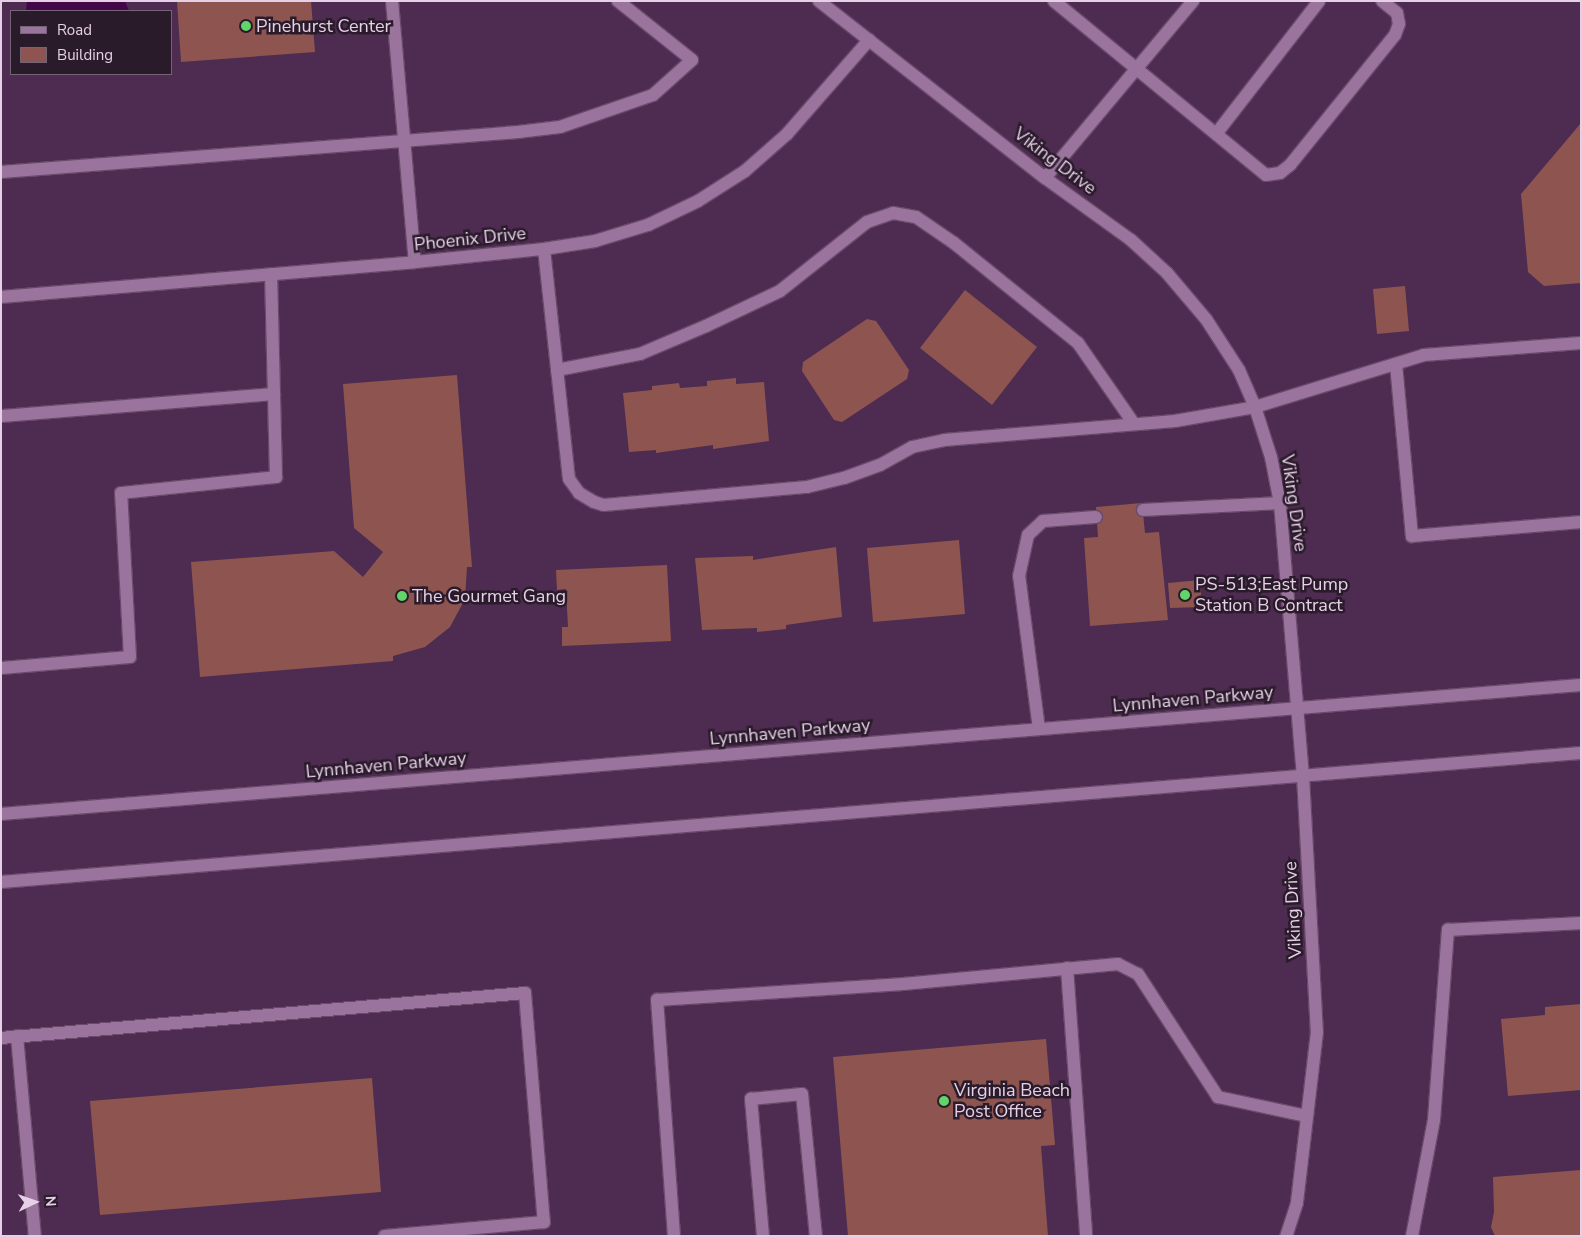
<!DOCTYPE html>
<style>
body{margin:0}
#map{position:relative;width:1582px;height:1237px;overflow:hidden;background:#4e2b50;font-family:"Nunito Sans",sans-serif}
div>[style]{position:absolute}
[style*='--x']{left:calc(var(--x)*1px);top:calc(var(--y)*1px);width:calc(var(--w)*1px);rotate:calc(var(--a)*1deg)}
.water>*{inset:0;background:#430747}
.building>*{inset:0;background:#8e5550}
.roads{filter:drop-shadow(1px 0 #694a6a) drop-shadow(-1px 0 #694a6a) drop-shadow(0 1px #694a6a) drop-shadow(0 -1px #694a6a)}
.lane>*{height:12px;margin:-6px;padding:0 6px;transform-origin:6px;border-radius:6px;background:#9b749d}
.street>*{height:12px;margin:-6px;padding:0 6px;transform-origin:6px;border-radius:6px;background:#9b749d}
.secondary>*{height:12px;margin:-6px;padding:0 6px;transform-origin:6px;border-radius:6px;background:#9b749d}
.dots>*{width:14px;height:14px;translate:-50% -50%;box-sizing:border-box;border:2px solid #2a1b2b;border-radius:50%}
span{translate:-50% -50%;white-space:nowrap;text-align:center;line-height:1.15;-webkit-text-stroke:5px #2a1b2b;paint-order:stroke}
.poi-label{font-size:18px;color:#e6d0e7}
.left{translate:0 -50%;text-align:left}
.street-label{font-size:18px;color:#e6d0e7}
.frame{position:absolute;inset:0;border:2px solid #e6d0e7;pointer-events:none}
.legend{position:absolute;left:10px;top:10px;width:162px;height:65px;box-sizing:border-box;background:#2a1b2b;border:1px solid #756376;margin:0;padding:6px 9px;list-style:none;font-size:15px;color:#e6d0e7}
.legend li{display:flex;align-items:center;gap:10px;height:25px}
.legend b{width:25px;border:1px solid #756376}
.north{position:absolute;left:10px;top:1177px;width:50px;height:50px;-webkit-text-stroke:4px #2a1b2b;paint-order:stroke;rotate:87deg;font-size:14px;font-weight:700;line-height:20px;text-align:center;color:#e6d0e7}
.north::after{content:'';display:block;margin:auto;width:18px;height:22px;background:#e6d0e7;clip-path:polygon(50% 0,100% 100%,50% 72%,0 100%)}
</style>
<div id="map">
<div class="water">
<i style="clip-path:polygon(27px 1px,125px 1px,129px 11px,26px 11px)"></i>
</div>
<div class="building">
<i style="clip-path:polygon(177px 1px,311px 1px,315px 52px,181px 62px)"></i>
<i style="clip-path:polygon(1581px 123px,1581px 283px,1544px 286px,1528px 272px,1521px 194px)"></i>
<i style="clip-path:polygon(1405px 286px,1409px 331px,1377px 334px,1373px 289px)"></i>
<i style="clip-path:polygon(965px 290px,1037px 347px,992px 405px,920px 348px)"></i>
<i style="clip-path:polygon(867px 319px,876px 321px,909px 370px,907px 379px,842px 422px,834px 420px,802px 371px,803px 362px)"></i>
<i style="clip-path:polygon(457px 375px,472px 567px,467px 567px,465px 599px,450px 627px,425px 647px,393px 656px,393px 661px,200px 677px,191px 562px,334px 551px,363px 577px,383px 552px,354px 528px,343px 384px)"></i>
<i style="clip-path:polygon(736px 378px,736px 384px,764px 382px,769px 441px,713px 449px,713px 445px,656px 453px,656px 450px,629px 452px,623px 393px,652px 390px,652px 386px,679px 383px,680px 388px,707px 386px,707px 381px)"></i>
<i style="clip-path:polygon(1142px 503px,1145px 533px,1159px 532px,1168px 620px,1090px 626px,1084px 538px,1098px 537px,1096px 507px)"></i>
<i style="clip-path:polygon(959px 540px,965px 614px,873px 622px,867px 548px)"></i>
<i style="clip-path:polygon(836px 547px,842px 617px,786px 625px,786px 629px,757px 632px,757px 628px,702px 630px,695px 558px,753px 556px,753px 560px)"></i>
<i style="clip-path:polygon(667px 565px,671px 641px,562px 646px,562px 627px,568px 627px,566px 589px,557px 590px,556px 570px)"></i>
<i style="clip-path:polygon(1200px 580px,1202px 607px,1170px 608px,1168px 583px)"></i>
<i style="clip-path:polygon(1581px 1004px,1581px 1090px,1508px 1096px,1501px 1019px,1545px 1015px,1545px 1007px)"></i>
<i style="clip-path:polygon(1046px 1039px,1055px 1145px,1041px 1146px,1048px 1236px,848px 1236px,833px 1057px)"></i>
<i style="clip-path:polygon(372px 1078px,381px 1192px,100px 1215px,90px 1101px)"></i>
<i style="clip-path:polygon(1581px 1170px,1581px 1236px,1495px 1236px,1491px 1227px,1494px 1212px,1493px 1177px)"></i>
</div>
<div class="roads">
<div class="lane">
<i style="--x:1054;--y:1;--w:274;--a:39.4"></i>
<i style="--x:1266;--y:175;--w:14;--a:-8"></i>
<i style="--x:1280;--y:173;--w:13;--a:-39"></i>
<i style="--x:1290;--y:165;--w:167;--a:-51.1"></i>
<i style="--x:1395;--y:35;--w:12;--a:-70"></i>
<i style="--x:1399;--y:24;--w:11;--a:-100"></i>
<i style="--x:1397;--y:13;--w:19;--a:-141"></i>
<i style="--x:1216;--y:134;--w:168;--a:-52.2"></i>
<i style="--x:1;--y:172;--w:519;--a:-4.42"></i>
<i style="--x:518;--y:132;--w:42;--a:-6.8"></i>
<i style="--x:560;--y:127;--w:98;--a:-19"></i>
<i style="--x:653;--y:95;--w:52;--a:-41.9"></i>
<i style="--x:692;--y:60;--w:95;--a:-141.4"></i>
<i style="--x:1045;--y:178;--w:231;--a:-50.1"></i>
<i style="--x:544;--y:249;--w:231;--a:83.8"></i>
<i style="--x:569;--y:479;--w:17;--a:54"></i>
<i style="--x:579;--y:493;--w:17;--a:31"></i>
<i style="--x:594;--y:502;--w:10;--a:17"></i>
<i style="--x:604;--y:505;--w:204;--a:-5.1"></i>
<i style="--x:807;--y:487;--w:38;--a:-14"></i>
<i style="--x:844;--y:478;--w:38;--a:-20"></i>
<i style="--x:880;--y:465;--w:37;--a:-29"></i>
<i style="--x:912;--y:447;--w:33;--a:-12"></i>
<i style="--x:944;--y:440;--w:232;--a:-4.7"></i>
<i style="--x:1175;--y:421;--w:81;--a:-9.9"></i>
<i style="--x:1255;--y:407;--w:177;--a:-17.1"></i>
<i style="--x:1424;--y:355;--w:157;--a:-4.4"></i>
<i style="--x:1396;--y:364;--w:173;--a:84.7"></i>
<i style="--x:1412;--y:536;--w:170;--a:-4.7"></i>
<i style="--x:557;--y:370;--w:85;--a:-10.9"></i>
<i style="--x:640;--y:354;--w:72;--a:-23"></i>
<i style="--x:706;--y:326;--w:82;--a:-25.3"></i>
<i style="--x:780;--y:291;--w:111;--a:-38.4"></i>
<i style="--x:867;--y:222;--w:28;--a:-19"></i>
<i style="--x:893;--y:213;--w:23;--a:10"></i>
<i style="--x:916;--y:217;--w:46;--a:34.4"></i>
<i style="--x:954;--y:243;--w:159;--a:38.9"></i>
<i style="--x:1078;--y:343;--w:98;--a:55.3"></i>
<i style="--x:1;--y:416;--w:274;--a:-4.6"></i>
<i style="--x:1143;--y:510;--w:137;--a:-2.9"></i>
<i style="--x:1;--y:668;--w:129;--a:-4.9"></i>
<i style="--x:130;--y:657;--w:164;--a:-93.1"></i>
<i style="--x:121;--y:493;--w:156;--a:-5.9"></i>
<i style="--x:276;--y:477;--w:203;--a:-91.4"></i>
<i style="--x:1039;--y:729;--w:154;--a:-97.4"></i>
<i style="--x:1019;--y:576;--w:42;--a:-77.6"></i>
<i style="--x:1028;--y:535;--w:21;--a:-43"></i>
<i style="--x:1043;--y:521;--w:53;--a:-4.3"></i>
<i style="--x:1067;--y:968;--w:269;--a:85.9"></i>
<i style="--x:17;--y:1036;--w:201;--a:84.9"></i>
<i style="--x:1;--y:1038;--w:526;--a:-4.91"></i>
<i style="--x:525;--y:993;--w:230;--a:85.3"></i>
<i style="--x:544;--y:1222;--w:160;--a:175"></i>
<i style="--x:674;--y:1236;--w:237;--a:-94.1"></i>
<i style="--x:657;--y:1000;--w:247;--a:-3.7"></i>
<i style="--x:903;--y:984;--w:216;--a:-5.3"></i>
<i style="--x:1118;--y:964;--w:22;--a:27"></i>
<i style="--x:1138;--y:974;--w:147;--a:57"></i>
<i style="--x:1218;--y:1097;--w:91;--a:12.1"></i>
<i style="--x:763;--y:1236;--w:138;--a:-95"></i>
<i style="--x:751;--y:1099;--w:51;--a:-5.6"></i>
<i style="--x:802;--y:1094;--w:143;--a:84.4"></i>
<i style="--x:1412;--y:1236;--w:118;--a:-79.3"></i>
<i style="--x:1434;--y:1120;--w:191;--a:-85.8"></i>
<i style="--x:1448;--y:930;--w:133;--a:-3"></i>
</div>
<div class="street">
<i style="--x:392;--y:1;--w:262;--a:85"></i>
<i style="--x:819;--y:1;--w:287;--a:38.1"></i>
<i style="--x:1045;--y:178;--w:106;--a:35.8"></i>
<i style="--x:1131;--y:240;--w:49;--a:42.5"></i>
<i style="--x:1167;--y:273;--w:60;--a:49.7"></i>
<i style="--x:1206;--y:319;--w:61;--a:57.1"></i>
<i style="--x:1239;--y:370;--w:40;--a:66.6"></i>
<i style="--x:1255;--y:407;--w:52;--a:72.3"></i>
<i style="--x:1271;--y:457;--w:47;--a:78.9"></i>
<i style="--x:1280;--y:503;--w:274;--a:85.2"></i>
<i style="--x:1303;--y:776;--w:256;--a:86.9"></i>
<i style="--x:1317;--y:1032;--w:172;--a:96.7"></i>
<i style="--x:1297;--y:1203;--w:35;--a:108"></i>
<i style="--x:1;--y:297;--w:415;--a:-4.8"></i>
<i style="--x:415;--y:262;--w:130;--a:-5.8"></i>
<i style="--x:544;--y:249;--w:52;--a:-8.9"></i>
<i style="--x:595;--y:241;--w:55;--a:-16.8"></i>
<i style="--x:648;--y:225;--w:55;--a:-25.6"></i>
<i style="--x:698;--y:201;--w:56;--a:-32.6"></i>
<i style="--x:745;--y:171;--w:56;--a:-41.4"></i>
<i style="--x:787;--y:134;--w:125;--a:-48.9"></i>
</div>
<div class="secondary">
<i style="--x:1;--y:814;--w:1585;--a:-4.67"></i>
<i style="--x:1;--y:882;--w:1585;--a:-4.67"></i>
</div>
</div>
<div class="dots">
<i style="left:246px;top:26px;background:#61d46a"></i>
<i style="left:1185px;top:595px;background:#61d46a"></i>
<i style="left:402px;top:596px;background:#61d46a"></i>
<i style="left:944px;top:1101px;background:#61d46a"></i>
</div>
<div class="poi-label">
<span class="left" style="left:256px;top:26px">Pinehurst Center</span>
<span class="left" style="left:1195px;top:595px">PS-513;East Pump<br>Station B Contract</span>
<span class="left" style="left:412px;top:596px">The Gourmet Gang</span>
<span class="left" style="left:954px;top:1101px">Virginia Beach<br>Post Office</span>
</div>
<div class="street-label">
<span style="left:1055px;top:161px;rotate:37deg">Viking Drive</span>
<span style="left:470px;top:239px;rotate:-6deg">Phoenix Drive</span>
<span style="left:1294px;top:503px;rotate:82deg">Viking Drive</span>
<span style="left:1193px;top:699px;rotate:-5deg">Lynnhaven Parkway</span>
<span style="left:790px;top:732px;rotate:-5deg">Lynnhaven Parkway</span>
<span style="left:386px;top:765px;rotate:-5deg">Lynnhaven Parkway</span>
<span style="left:1293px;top:910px;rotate:-93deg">Viking Drive</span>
</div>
<div class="frame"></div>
<ul class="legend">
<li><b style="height:6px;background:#9b749d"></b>Road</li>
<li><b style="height:14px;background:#8e5550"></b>Building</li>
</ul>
<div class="north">N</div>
</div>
